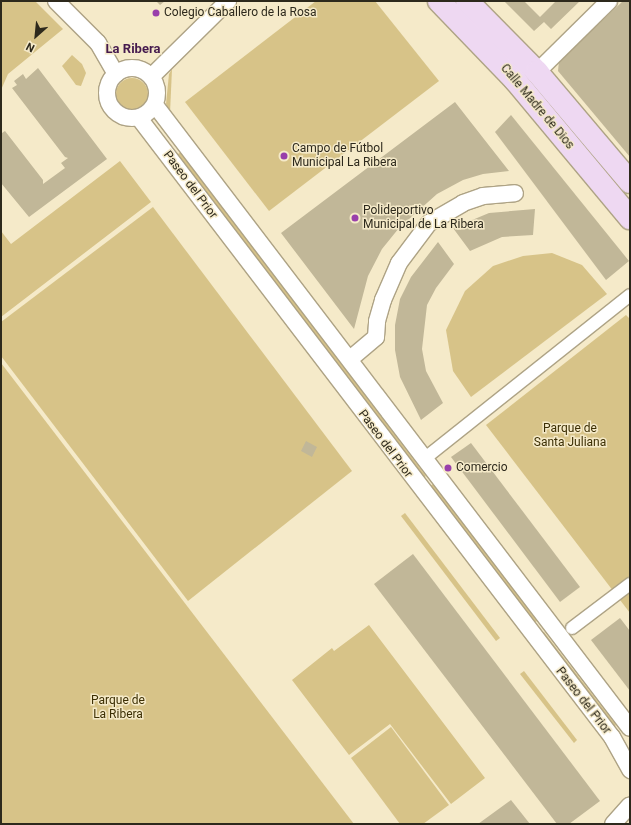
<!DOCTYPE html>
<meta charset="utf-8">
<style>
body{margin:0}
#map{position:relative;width:631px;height:825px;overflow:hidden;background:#f5eac9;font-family:Roboto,sans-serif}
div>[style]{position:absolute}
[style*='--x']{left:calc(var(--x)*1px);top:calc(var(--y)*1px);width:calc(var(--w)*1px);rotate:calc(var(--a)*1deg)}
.green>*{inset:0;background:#d7c388}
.round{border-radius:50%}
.building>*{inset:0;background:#c1b798}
.roads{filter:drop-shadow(1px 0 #aea385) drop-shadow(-1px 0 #aea385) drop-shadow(0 1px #aea385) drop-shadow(0 -1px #aea385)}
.pedestrian>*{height:12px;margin:-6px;padding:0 6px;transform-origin:6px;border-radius:6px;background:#fff}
.minor>*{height:16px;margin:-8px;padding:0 8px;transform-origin:8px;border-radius:8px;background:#fff}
.minor>.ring{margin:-8px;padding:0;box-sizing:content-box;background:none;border:16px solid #fff;border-radius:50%}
.secondary>*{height:22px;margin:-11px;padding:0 11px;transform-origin:11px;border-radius:11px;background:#eed8f2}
.dots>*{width:11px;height:11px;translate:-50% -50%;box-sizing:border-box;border:2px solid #f5eac9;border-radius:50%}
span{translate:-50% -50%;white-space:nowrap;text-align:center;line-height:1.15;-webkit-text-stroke:3px #f5eac9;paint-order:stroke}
.poi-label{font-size:12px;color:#2d291c}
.left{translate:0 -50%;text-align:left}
.street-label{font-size:12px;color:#2d291c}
.park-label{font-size:12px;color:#3c2f04}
.neighbourhood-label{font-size:13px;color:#451a4e;font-weight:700}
.frame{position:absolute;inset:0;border:2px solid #2d291c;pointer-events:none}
.north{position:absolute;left:16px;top:16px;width:40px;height:40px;-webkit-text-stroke:3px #f5eac9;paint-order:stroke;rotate:207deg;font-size:11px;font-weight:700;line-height:16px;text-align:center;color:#2d291c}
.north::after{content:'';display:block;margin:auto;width:14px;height:18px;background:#2d291c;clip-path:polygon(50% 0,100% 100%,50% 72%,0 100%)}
</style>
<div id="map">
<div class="green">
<i style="clip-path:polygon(1px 1px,35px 1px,63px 29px,8px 74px,1px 90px)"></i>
<i style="clip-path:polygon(316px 1px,375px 1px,439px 81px,269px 211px,185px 102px)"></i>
<i style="clip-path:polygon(72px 55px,82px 64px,86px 73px,81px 86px,76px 85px,62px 66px)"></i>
<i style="clip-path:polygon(172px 69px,170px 113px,166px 104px,169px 74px)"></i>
<i class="round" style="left:116px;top:78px;width:32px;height:32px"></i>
<i style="clip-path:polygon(181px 152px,426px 476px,420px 480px,175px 156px)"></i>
<i style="clip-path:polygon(120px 161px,151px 202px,1px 317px,1px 231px,11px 244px)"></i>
<i style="clip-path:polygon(153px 207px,352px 471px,188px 601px,1px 356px,1px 322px)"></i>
<i style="clip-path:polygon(552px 253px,582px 265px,607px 294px,471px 397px,453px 371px,446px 330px,465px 291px,493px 266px,523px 256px)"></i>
<i style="clip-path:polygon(626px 315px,630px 319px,630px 613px,486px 425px)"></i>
<i style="clip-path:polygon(1px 363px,354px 824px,1px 824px)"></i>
<i style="clip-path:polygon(433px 484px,537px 621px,531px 625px,428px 488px)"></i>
<i style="clip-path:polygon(405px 513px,500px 638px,496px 641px,401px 516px)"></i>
<i style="clip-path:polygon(369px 625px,485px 778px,451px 804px,390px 724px,349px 755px,292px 680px,332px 648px,334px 651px)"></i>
<i style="clip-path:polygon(544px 632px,616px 725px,611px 730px,539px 635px)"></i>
<i style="clip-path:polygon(524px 671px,577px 740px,574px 743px,520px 674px)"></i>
<i style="clip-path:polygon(391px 727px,449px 805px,423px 824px,400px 824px,351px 758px)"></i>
</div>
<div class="building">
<i style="clip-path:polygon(156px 1px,165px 1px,160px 5px)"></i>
<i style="clip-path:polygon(504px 1px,524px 1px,540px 17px,556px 1px,580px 1px,551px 29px,544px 22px,534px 31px)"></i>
<i style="clip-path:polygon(623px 1px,630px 1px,630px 157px,558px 71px,559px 61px)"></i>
<i style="clip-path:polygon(38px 68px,107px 159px,29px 217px,1px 183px,2px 133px,5px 131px,43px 180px,43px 184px,65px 168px,61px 163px,68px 158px,65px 157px,12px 88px,17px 85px,14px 81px,23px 74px,26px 79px)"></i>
<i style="clip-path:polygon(455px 102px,509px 171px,483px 174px,463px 180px,437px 194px,399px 228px,382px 249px,368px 276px,354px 329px,281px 233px)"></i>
<i style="clip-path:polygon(511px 115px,629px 261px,606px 280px,495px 132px)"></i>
<i style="clip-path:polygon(535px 209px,533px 235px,502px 237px,470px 251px,453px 228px,489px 213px)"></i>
<i style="clip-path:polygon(438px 242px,454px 264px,436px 288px,427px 305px,422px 349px,426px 371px,443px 403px,421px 420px,400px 377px,395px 350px,395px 325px,400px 299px,411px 277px)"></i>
<i style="clip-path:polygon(306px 441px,317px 447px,312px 457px,301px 451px)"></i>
<i style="clip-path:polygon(471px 443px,580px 587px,560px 602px,451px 457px)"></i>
<i style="clip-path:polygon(413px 554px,600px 801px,569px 824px,557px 824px,374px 584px)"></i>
<i style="clip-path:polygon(620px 618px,630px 631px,630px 691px,591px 640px)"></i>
<i style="clip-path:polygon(511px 800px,530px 824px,478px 824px)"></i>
</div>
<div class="roads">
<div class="pedestrian">
<i style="--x:424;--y:459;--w:263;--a:-38.5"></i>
<i style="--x:572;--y:628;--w:73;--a:-37.2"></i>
</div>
<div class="minor">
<i style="--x:56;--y:1;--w:59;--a:45"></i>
<i style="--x:98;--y:43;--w:36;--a:60"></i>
<i class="ring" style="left:107px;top:68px;width:34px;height:34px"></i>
<i style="--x:537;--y:72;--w:101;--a:-44.6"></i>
<i style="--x:152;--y:76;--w:107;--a:-44.6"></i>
<i style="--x:155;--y:105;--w:783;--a:52.68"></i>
<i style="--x:139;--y:118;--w:779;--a:52.62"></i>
<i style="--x:612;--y:737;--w:38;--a:61"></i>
<i style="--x:350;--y:359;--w:34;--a:-40"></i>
<i style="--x:376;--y:337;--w:16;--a:-86"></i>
<i style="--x:377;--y:321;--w:22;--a:-74"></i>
<i style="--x:383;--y:300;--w:40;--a:-66.6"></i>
<i style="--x:399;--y:263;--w:50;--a:-53.1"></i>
<i style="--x:429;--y:223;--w:39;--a:-30"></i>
<i style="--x:463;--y:203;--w:21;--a:-19"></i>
<i style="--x:483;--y:196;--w:32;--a:-5"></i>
<i style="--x:613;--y:824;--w:25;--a:-48"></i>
</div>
<div class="secondary">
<i style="--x:439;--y:1;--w:110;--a:46.1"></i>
<i style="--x:515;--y:80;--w:180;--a:50.2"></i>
<i style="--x:467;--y:1;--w:100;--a:45.4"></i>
<i style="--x:537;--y:72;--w:144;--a:49.8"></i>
</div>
</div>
<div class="dots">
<i style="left:156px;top:13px;background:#993fab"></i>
<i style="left:284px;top:156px;background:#993fab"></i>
<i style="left:355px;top:218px;background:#993fab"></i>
<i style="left:448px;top:468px;background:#993fab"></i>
</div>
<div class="poi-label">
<span class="left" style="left:164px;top:13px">Colegio Caballero de la Rosa</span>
<span class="left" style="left:292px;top:156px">Campo de Fútbol<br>Municipal La Ribera</span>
<span class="left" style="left:363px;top:218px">Polideportivo<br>Municipal de La Ribera</span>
<span class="left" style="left:456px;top:468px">Comercio</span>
</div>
<div class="street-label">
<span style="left:537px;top:107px;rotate:50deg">Calle Madre de Dios</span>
<span style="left:190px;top:185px;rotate:53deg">Paseo del Prior</span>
<span style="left:385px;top:444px;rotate:53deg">Paseo del Prior</span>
<span style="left:583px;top:701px;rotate:52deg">Paseo del Prior</span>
</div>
<div class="park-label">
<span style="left:570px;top:436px">Parque de<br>Santa Juliana</span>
<span style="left:118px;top:708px">Parque de<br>La Ribera</span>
</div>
<div class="neighbourhood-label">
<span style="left:133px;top:49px">La Ribera</span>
</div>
<div class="frame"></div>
<div class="north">N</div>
</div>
